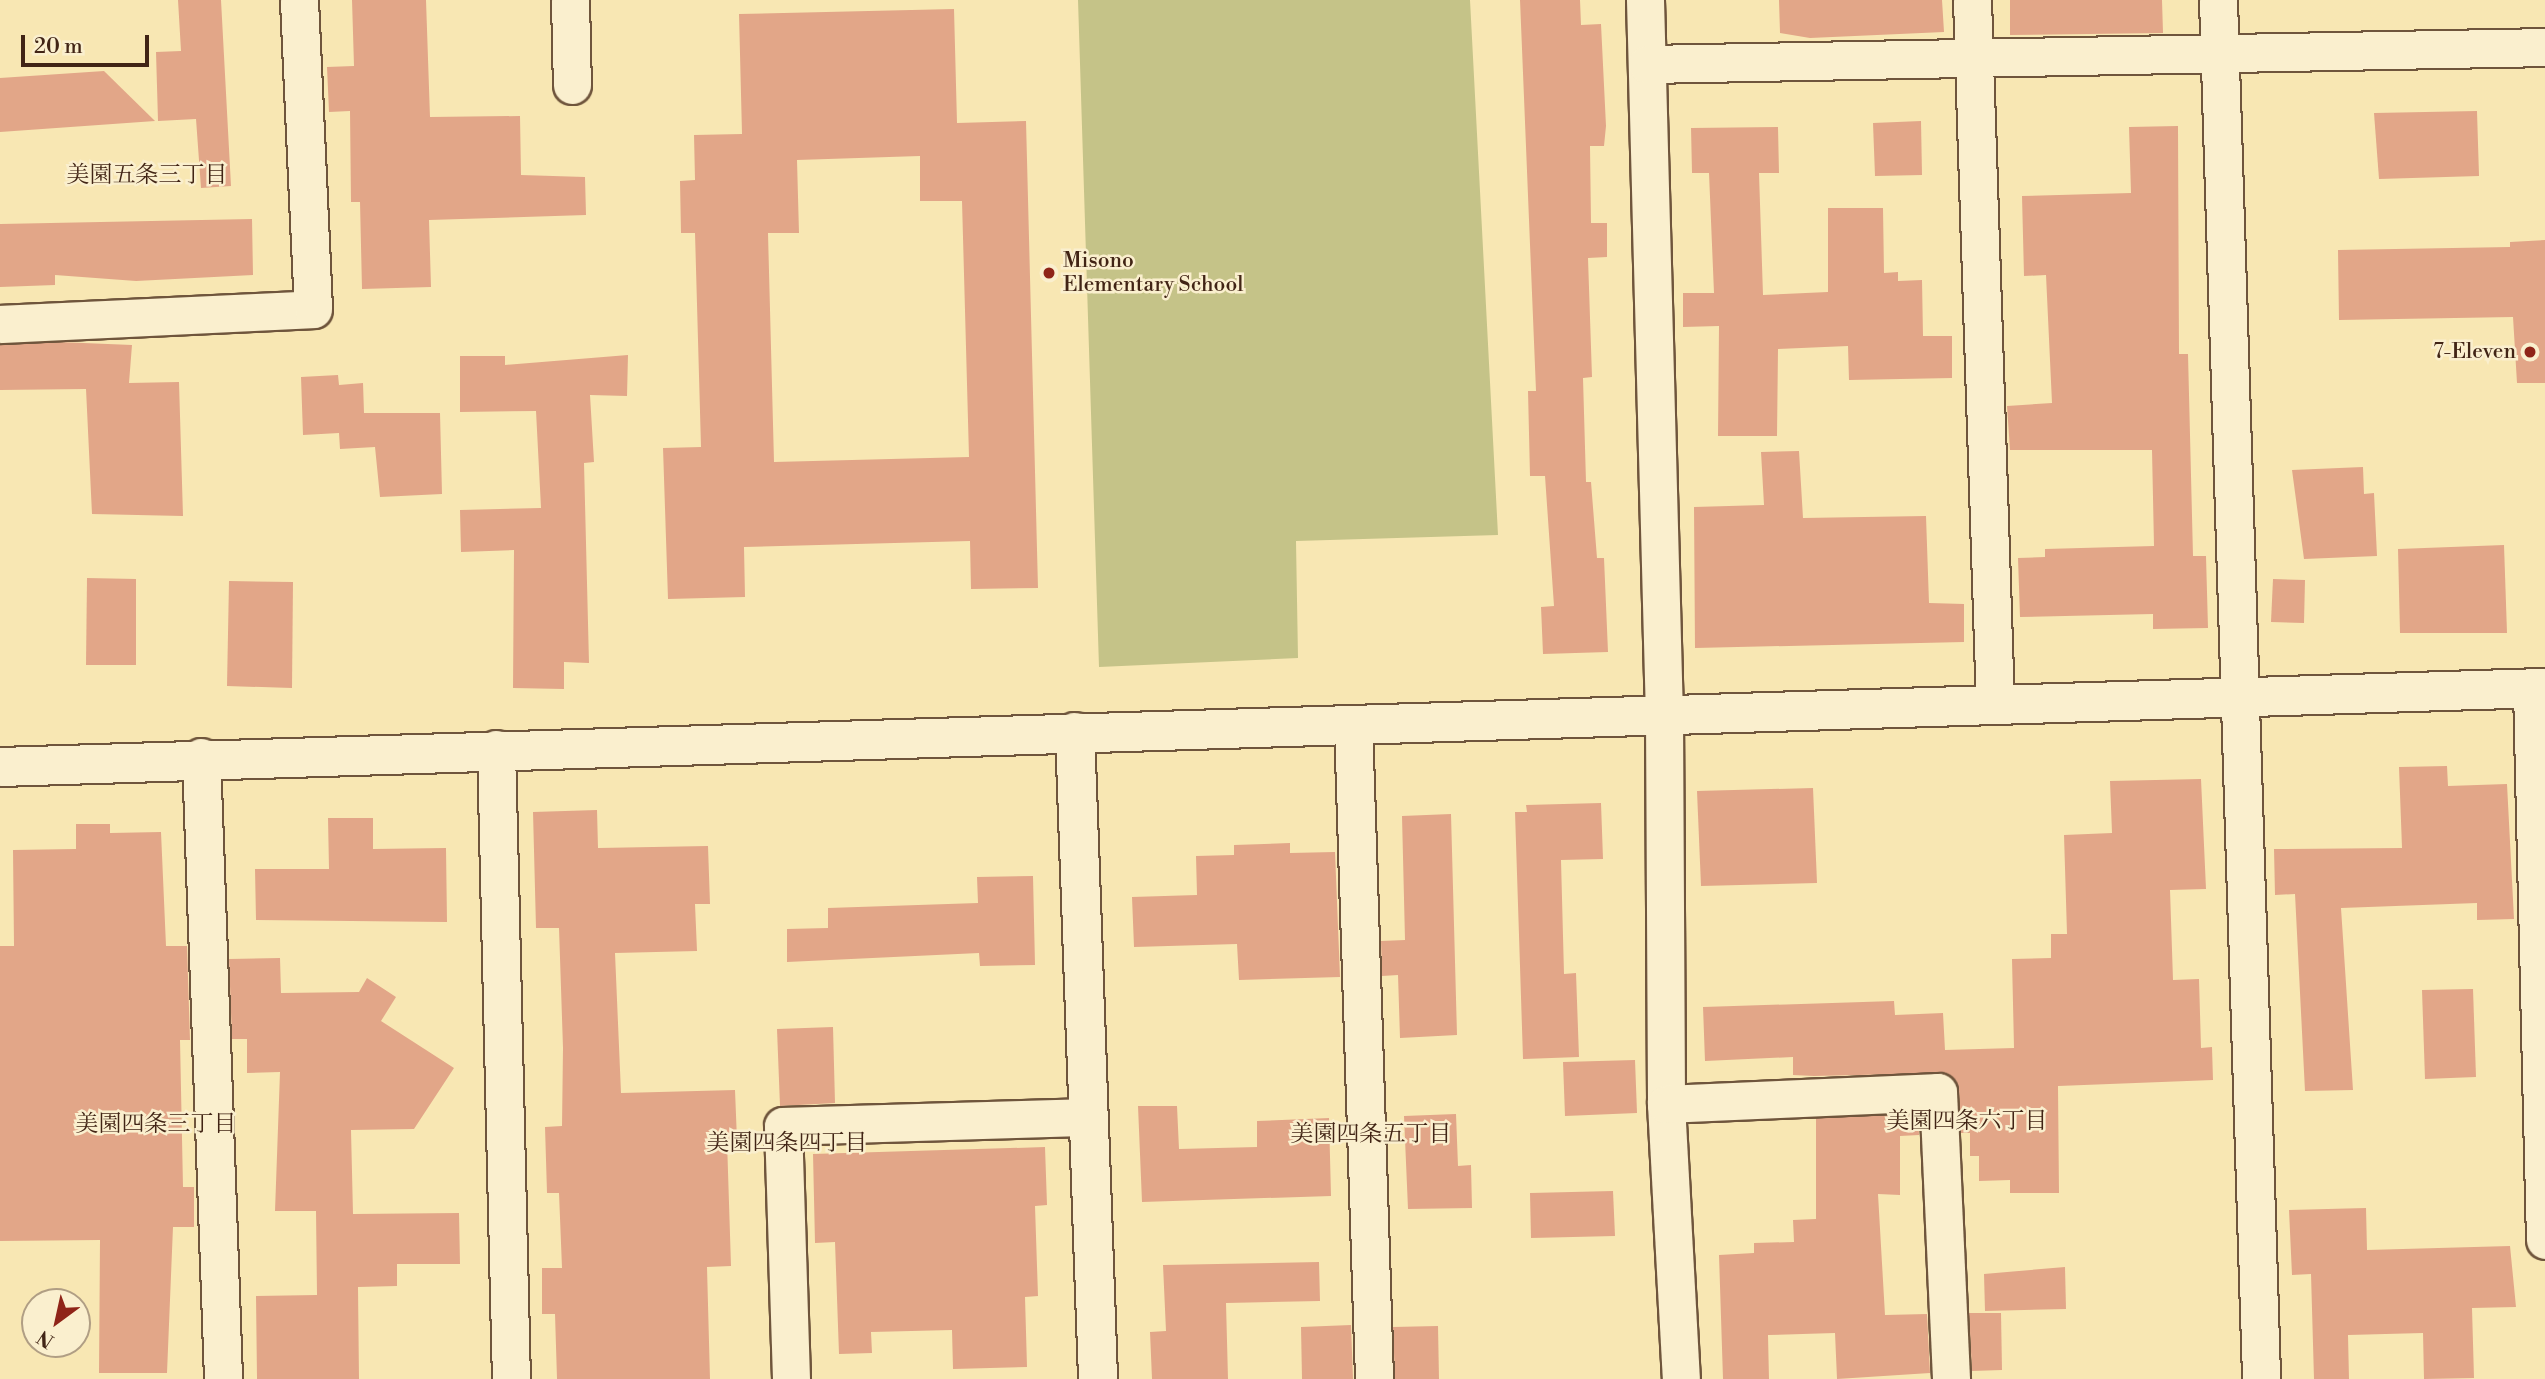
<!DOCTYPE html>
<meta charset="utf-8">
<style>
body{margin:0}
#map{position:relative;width:2545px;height:1379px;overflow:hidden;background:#f8e7b3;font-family:"Libre Bodoni","Noto Serif JP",serif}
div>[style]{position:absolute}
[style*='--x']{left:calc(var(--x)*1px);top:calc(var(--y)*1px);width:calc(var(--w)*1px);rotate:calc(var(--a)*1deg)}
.green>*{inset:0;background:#c5c388}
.building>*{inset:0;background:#e2a688}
.roads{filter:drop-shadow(2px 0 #6f553c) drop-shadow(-2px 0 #6f553c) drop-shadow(0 2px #6f553c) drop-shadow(0 -2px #6f553c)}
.minor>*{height:37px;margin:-18.5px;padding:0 18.5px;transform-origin:18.5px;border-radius:18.5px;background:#faefce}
.tertiary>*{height:38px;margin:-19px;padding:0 19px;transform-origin:19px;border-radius:19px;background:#faefce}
.dots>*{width:19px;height:19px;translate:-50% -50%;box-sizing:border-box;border:4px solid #faefce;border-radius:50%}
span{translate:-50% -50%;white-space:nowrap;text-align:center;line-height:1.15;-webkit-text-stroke:5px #faefce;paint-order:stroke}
.poi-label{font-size:21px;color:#412415}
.left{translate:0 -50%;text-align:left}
.right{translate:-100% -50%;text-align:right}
.neighbourhood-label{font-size:23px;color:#412415}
.north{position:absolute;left:21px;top:1288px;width:70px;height:70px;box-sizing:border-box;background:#faefce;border:2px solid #b09e84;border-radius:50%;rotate:213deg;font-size:19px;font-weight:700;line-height:28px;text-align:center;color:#412415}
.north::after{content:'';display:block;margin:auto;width:24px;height:32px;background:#8f2418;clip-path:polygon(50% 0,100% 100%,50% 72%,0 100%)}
.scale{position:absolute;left:21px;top:35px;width:128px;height:32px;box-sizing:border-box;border:4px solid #412415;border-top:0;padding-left:9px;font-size:21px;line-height:24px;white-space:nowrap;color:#412415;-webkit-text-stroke:5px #faefce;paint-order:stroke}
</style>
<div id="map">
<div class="green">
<i style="clip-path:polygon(1078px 0,1470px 0,1498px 535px,1296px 541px,1298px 658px,1099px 667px)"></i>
</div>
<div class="building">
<i style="clip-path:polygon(178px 0,221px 0,231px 186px,201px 188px,196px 119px,158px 121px,156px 52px,181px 51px)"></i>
<i style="clip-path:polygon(352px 0,426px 0,430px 117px,520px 116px,521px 175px,585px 177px,586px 215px,429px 220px,431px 287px,362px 289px,360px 202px,351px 202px,350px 111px,329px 112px,327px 67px,354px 66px)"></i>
<i style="clip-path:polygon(1520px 0,1580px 0,1581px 25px,1601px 24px,1606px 126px,1604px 146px,1590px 146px,1591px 223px,1607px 223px,1607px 257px,1588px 258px,1592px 377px,1583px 378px,1586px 482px,1591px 482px,1597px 558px,1604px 558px,1608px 652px,1543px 654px,1541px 607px,1554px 606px,1545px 476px,1530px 476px,1528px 391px,1536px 391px)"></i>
<i style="clip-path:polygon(1779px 0,1942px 0,1944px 32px,1810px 38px,1780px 33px)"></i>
<i style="clip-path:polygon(2010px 0,2162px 0,2163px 33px,2010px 35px)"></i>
<i style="clip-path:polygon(evenodd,954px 9px,957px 123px,1026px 121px,1038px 588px,971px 589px,970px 541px,744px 547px,745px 597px,668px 599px,663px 448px,701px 447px,695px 233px,681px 233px,680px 181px,695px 180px,694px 135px,742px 134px,739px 14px,954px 9px,920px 156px,920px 201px,962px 201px,969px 457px,774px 462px,768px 233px,799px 233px,797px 160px,920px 156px)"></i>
<i style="clip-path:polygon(104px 71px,155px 121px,0 132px,0 78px)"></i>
<i style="clip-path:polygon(2477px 111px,2479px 176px,2379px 179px,2374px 113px)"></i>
<i style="clip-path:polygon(1921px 121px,1922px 175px,1875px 176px,1873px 123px)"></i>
<i style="clip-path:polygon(2178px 126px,2179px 354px,2188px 354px,2193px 556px,2206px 556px,2208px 628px,2153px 629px,2153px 614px,2020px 617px,2018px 558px,2045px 557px,2045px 549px,2154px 546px,2152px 450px,2010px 450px,2007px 406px,2052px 403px,2046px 275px,2024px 276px,2022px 196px,2131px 193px,2129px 127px)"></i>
<i style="clip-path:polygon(1778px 127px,1779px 173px,1759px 173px,1763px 295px,1828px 292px,1828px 208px,1883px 208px,1884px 273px,1898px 272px,1898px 281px,1922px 280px,1923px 336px,1952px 336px,1952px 378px,1849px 380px,1848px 346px,1778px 349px,1777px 436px,1718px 436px,1719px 326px,1683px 327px,1683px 293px,1714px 293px,1709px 173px,1692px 173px,1691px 128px)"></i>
<i style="clip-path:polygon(252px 219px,253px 275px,136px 281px,55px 275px,55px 285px,0 287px,0 224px)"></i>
<i style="clip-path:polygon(2545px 240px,2545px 383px,2517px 383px,2513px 317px,2339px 320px,2338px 250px,2510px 247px,2510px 242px)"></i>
<i style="clip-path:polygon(59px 342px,132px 345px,129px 383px,179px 382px,183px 516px,92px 514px,86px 389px,0 390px,0 345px)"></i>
<i style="clip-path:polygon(628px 355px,627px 396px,590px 395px,594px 462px,584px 463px,589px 663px,564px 662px,564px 689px,513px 688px,514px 550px,461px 552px,460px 510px,541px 508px,536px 411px,460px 412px,460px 356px,505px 356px,505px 365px)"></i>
<i style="clip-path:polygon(338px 375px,339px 385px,363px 383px,364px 413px,440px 413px,442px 494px,380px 497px,375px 447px,340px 449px,339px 433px,303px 435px,301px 377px)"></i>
<i style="clip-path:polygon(1799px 451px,1803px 518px,1926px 516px,1929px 603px,1964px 604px,1964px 642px,1695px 648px,1694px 507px,1764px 505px,1761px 452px)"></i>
<i style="clip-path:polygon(2363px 467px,2364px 494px,2374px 493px,2377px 556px,2304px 559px,2292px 470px)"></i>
<i style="clip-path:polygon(2504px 545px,2507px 633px,2400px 633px,2398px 549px)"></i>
<i style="clip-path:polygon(87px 578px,136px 579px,136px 665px,86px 665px)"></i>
<i style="clip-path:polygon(2273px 579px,2305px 580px,2304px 623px,2271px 622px)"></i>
<i style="clip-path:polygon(229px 581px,293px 582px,292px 688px,227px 686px)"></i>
<i style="clip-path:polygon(2447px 766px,2448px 786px,2507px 784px,2514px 919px,2477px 920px,2477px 903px,2341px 908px,2353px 1090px,2305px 1091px,2295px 894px,2275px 895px,2274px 849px,2402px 848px,2399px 767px)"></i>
<i style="clip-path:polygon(2201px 779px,2206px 889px,2170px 890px,2173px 980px,2199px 979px,2201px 1048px,2212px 1047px,2213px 1080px,2058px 1086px,2059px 1193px,2010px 1193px,2010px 1180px,1979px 1181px,1979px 1156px,1970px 1156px,1970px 1133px,1961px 1133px,1959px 1090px,1947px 1073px,1814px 1076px,1793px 1075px,1793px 1057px,1705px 1061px,1703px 1007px,1894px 1001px,1895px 1015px,1943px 1013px,1945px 1050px,2014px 1048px,2012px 959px,2051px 958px,2051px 934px,2067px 934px,2064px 835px,2112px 833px,2110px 781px)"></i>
<i style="clip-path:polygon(1813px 788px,1817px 883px,1701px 886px,1697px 791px)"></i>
<i style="clip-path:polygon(1601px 803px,1603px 859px,1561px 860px,1564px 974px,1576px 973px,1579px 1057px,1523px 1059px,1515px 812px,1527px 812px,1526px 805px)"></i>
<i style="clip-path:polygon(597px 810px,598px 848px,708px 846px,710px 904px,695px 904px,697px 951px,615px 953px,621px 1093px,735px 1090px,737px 1140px,727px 1140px,731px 1266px,707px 1267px,710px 1379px,557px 1379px,555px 1314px,542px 1314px,542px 1268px,562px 1268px,559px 1193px,547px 1193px,545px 1127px,562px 1126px,563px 1048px,559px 928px,536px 928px,533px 812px)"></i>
<i style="clip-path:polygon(1451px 814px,1457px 1035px,1400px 1038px,1398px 975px,1382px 976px,1381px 941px,1405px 940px,1402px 816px)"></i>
<i style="clip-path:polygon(328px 818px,373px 818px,373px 849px,446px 848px,447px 922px,256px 920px,255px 869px,329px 869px)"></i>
<i style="clip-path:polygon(76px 824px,110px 824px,110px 833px,161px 832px,166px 946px,187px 946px,190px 1040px,180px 1040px,183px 1187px,194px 1187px,194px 1227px,173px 1227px,167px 1373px,99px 1373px,100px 1240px,0 1241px,0 946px,14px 946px,13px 850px,76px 849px)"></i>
<i style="clip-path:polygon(1290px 843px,1290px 853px,1335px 852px,1340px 977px,1239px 980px,1237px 944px,1134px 947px,1132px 897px,1197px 895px,1196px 856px,1234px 855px,1234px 845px)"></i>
<i style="clip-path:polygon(1033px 876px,1035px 965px,980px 966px,979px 953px,787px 962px,787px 929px,828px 928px,828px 908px,978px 903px,977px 877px)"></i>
<i style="clip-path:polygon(280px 958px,281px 993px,359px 992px,367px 978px,396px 997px,381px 1021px,454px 1068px,414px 1129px,351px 1130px,353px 1214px,459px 1213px,460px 1264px,397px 1264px,397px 1286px,358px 1287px,359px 1379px,257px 1379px,256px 1296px,317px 1295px,316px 1211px,275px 1211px,280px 1072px,247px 1073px,247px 1039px,232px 1039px,229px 959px)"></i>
<i style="clip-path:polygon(2473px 989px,2476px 1077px,2425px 1079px,2422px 990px)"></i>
<i style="clip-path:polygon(833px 1027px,835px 1103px,780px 1106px,777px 1029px)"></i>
<i style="clip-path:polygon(1635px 1060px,1637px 1113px,1565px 1116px,1563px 1062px)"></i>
<i style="clip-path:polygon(1138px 1106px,1177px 1106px,1179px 1149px,1257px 1147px,1257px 1121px,1329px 1118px,1331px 1196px,1142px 1202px)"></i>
<i style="clip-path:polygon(1456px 1114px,1458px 1166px,1471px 1165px,1472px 1208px,1408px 1209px,1404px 1116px)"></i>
<i style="clip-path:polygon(1918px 1114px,1919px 1135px,1900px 1136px,1900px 1195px,1878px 1194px,1885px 1315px,1927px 1314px,1930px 1373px,1837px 1379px,1835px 1333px,1768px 1335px,1769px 1379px,1723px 1379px,1719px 1255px,1754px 1253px,1754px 1243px,1794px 1242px,1793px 1220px,1816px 1219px,1816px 1118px)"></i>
<i style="clip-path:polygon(1045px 1147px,1047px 1205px,1035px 1206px,1038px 1296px,1025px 1297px,1027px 1367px,953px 1369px,952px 1330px,871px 1332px,872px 1353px,839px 1354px,835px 1242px,815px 1243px,813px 1154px)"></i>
<i style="clip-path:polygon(1613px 1191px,1615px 1236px,1531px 1238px,1530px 1193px)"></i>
<i style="clip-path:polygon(2366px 1208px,2367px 1250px,2510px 1246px,2516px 1307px,2472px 1308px,2474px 1378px,2424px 1379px,2423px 1333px,2348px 1335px,2349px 1379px,2314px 1379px,2311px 1274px,2292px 1275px,2289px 1210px)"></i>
<i style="clip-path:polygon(1319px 1262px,1320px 1301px,1226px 1303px,1228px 1379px,1152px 1379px,1150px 1332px,1166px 1331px,1163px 1265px)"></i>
<i style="clip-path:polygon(2065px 1267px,2066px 1309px,1985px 1311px,1984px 1274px)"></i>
<i style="clip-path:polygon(1969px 1313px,2001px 1313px,2002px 1370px,1972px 1371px)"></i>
<i style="clip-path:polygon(1351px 1325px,1353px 1379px,1302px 1379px,1301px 1327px)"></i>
<i style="clip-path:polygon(1438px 1326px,1439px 1379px,1395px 1379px,1393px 1327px)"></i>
</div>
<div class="roads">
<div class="minor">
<i style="--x:570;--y:0;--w:85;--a:88.7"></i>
<i style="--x:1645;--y:0;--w:716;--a:88.48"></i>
<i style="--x:1664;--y:716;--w:388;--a:89.7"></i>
<i style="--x:1666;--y:1104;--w:275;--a:86.9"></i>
<i style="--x:1972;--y:0;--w:704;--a:88.13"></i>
<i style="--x:2218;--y:0;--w:1380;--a:88.21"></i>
<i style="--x:1647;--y:64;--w:898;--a:-1.08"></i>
<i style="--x:0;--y:324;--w:313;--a:-2.7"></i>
<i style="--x:313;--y:309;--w:309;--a:-92.6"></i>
<i style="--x:2532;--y:689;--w:551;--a:88.65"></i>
<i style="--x:1353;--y:724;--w:655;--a:88.16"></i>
<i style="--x:496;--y:749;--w:630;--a:88.64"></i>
<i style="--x:201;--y:757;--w:622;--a:87.97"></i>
<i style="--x:1666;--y:1104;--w:272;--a:-2.5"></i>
<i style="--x:1938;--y:1092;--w:287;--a:87.4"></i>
<i style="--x:791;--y:1379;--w:253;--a:-91.8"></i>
<i style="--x:783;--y:1126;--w:306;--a:-1.7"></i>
</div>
<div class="tertiary">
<i style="--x:1075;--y:732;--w:647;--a:87.96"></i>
<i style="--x:0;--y:767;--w:2546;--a:-1.78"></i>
</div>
</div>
<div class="dots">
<i style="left:1049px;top:273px;background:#8f2418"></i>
<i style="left:2530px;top:352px;background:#8f2418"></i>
</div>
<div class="poi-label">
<span class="left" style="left:1063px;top:273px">Misono<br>Elementary School</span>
<span class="right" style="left:2516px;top:352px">7-Eleven</span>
</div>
<div class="neighbourhood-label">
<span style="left:147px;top:175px">美園五条三丁目</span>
<span style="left:1967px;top:1121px">美園四条六丁目</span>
<span style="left:156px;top:1124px">美園四条三丁目</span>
<span style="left:1371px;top:1134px">美園四条五丁目</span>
<span style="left:787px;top:1143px">美園四条四丁目</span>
</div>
<div class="north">N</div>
<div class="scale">20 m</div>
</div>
